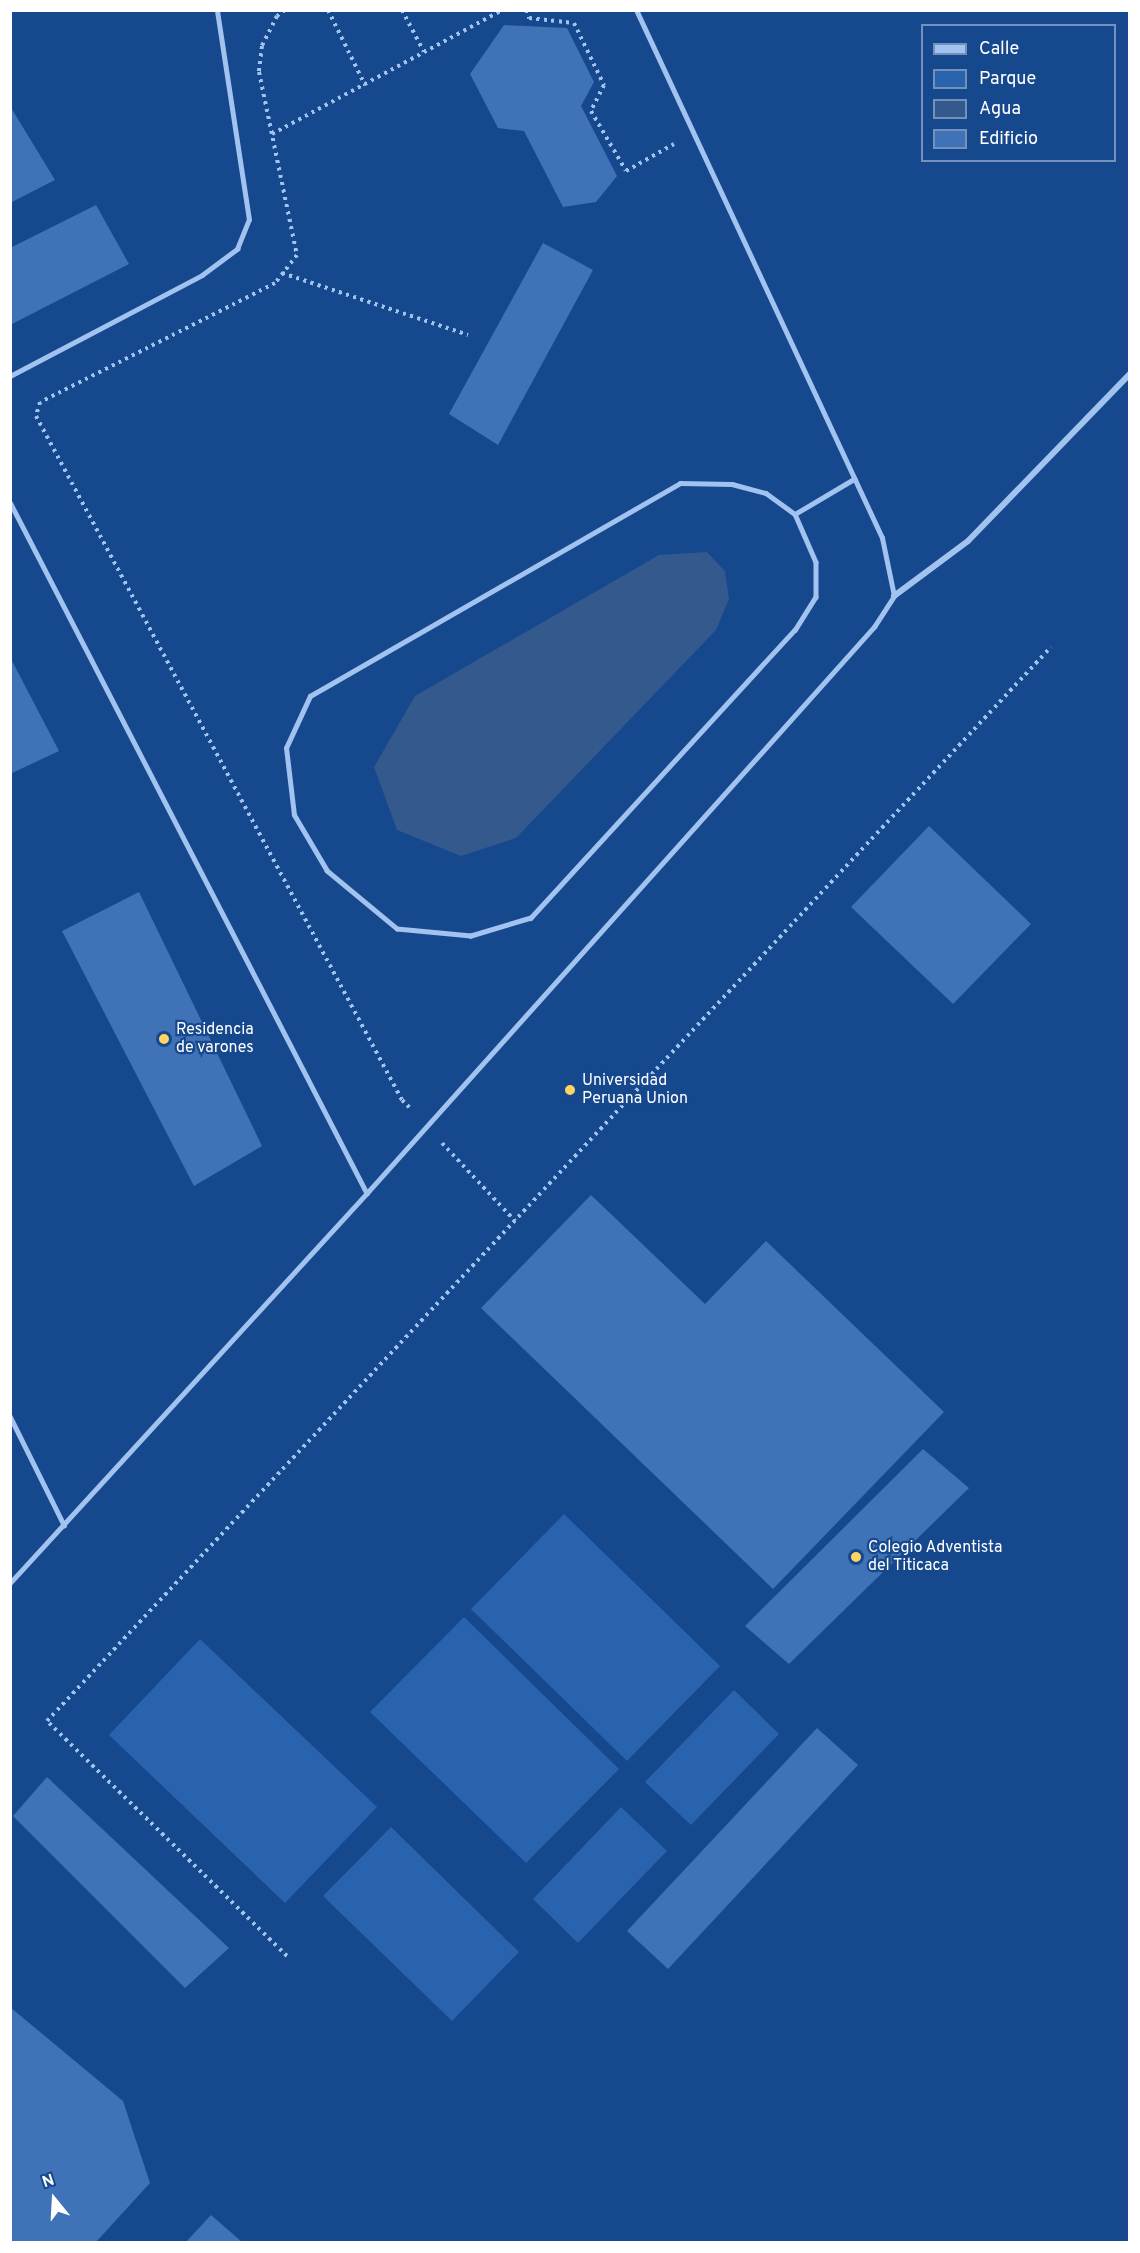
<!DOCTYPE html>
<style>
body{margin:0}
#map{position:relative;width:1140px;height:2253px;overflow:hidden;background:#16488e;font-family:Overpass,sans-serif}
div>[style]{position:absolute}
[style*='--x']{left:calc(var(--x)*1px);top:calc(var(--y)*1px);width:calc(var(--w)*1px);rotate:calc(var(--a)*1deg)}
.green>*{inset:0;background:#2962ad}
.water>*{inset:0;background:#34598d}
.building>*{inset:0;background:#3f72b7}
.path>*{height:4px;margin-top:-2px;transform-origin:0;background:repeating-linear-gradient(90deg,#a2c3f0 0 3px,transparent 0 7.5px)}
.service>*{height:4.5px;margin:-2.25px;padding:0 2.25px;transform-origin:2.25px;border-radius:2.25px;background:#a2c3f0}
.minor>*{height:6px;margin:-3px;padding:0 3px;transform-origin:3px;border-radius:3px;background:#a2c3f0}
.dots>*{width:16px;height:16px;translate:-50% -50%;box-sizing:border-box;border:3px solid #16488e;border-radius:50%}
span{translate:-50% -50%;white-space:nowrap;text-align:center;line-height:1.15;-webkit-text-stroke:4.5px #16488e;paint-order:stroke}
.poi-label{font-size:16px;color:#fff}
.left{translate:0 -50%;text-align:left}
.frame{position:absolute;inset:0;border:12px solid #fff;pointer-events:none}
.legend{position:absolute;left:921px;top:24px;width:195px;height:138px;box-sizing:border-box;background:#16488e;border:2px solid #7391bb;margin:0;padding:8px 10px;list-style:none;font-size:18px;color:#fff}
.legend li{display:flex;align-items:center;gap:12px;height:30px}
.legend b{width:30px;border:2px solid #7391bb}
.north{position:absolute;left:24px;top:2169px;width:60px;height:60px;-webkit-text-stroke:4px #16488e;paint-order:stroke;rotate:342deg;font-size:16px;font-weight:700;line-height:24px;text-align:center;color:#fff}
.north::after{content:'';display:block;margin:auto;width:21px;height:27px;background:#fff;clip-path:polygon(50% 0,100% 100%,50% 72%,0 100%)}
</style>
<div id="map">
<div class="green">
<i style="clip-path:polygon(564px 1514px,720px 1666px,627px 1761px,471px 1609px)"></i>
<i style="clip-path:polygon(464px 1617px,619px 1769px,526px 1863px,370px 1712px)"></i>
<i style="clip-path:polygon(200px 1639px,377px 1807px,285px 1903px,109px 1735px)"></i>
<i style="clip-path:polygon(734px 1690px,779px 1734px,691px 1825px,645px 1782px)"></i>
<i style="clip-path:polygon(621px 1807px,667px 1851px,578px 1943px,533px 1899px)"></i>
<i style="clip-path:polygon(391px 1827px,519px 1952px,452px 2021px,323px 1896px)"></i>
</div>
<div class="water">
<i style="clip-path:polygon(707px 552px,725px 571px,729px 599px,716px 630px,516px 838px,461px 856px,397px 830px,374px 767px,415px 696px,659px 555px)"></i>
</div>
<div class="building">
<i style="clip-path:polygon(504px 25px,567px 28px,594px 82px,581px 106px,617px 176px,596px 202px,563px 207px,524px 131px,498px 128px,470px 74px)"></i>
<i style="clip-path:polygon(10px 106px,55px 180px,10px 203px)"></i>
<i style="clip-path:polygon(96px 205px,129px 264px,10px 325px,10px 248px)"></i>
<i style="clip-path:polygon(543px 243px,593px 270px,498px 445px,449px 414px)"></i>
<i style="clip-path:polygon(10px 657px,59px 751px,10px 774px)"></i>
<i style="clip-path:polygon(929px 826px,1031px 924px,953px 1004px,851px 907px)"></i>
<i style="clip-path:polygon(139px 892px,262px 1146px,194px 1186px,62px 931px)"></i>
<i style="clip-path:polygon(591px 1195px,705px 1304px,766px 1241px,944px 1412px,773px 1589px,481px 1308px)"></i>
<i style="clip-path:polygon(923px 1449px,969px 1488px,789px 1664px,745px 1626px)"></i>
<i style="clip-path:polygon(817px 1728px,858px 1765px,668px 1969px,627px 1931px)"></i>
<i style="clip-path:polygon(47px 1777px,229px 1948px,185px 1988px,13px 1816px)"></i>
<i style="clip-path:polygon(10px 2007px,123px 2101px,150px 2183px,96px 2242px,10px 2242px)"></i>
<i style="clip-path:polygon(211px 2215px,242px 2242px,186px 2242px)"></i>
</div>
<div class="path">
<i style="--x:285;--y:10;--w:10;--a:143"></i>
<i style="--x:277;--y:16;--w:34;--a:117"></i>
<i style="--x:262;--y:46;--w:26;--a:97"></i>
<i style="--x:259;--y:72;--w:187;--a:78.3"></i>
<i style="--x:297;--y:255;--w:36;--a:128"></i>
<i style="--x:275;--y:283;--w:263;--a:153.1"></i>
<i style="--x:40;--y:402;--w:15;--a:106"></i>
<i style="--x:36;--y:416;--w:776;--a:61.85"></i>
<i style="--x:402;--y:1100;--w:13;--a:45"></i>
<i style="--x:328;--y:10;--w:84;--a:63.7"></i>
<i style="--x:402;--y:10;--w:47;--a:62.4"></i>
<i style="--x:526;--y:10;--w:9;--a:69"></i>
<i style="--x:529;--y:18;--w:45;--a:6.3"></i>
<i style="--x:574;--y:23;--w:69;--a:64.2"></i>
<i style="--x:604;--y:85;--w:29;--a:117"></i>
<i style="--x:591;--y:111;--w:69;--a:59.7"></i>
<i style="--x:626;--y:171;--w:55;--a:-29.4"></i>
<i style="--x:272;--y:134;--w:261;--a:-28.3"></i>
<i style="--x:282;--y:273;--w:196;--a:18.4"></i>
<i style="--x:442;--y:1143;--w:107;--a:46.9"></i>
<i style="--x:287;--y:1956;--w:336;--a:-135.6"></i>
<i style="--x:47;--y:1721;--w:1470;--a:-46.93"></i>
</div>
<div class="service">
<i style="--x:10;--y:376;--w:217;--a:-27.7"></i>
<i style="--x:202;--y:275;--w:44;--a:-36.6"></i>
<i style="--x:237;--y:249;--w:31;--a:-68"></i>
<i style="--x:249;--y:220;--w:212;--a:-98.7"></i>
<i style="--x:680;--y:483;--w:52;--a:1.1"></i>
<i style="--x:732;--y:484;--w:35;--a:15"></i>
<i style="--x:766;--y:493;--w:36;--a:36"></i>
<i style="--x:795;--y:514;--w:52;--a:66.4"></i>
<i style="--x:816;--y:562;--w:35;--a:90"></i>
<i style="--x:816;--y:597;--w:39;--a:122"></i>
<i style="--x:795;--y:630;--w:391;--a:132.5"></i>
<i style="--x:531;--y:918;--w:63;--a:163.3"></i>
<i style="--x:471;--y:936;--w:74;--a:-174.6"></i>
<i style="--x:397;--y:929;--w:91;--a:-140.4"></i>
<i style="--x:327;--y:871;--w:65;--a:-120.5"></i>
<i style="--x:294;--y:815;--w:67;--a:-96.8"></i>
<i style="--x:286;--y:748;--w:57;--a:-65.2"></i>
<i style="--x:310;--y:696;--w:427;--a:-29.9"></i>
<i style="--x:10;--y:502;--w:778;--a:62.68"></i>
<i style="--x:795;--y:514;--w:69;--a:-30.7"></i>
<i style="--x:10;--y:1416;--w:122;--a:63.6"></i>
<i style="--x:10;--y:1583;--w:529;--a:-47.53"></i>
<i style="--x:367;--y:1193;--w:760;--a:-48.15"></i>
<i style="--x:874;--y:627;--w:37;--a:-57"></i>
<i style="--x:894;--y:596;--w:59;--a:-101.7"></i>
<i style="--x:882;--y:538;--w:582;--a:-114.98"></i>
</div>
<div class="minor">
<i style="--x:894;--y:596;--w:92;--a:-36.6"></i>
<i style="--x:968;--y:541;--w:233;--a:-45.9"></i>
</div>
<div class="dots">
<i style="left:164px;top:1039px;background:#ffd460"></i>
<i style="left:570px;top:1090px;background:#ffd460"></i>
<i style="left:856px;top:1557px;background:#ffd460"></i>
</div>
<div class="poi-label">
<span class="left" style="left:176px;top:1039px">Residencia<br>de varones</span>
<span class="left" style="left:582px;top:1090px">Universidad<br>Peruana Union</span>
<span class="left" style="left:868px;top:1557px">Colegio Adventista<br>del Titicaca</span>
</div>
<div class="frame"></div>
<ul class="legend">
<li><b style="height:8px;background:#a2c3f0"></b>Calle</li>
<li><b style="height:16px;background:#2962ad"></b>Parque</li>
<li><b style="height:16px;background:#34598d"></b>Agua</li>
<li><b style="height:16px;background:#3f72b7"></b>Edificio</li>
</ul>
<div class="north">N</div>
</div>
